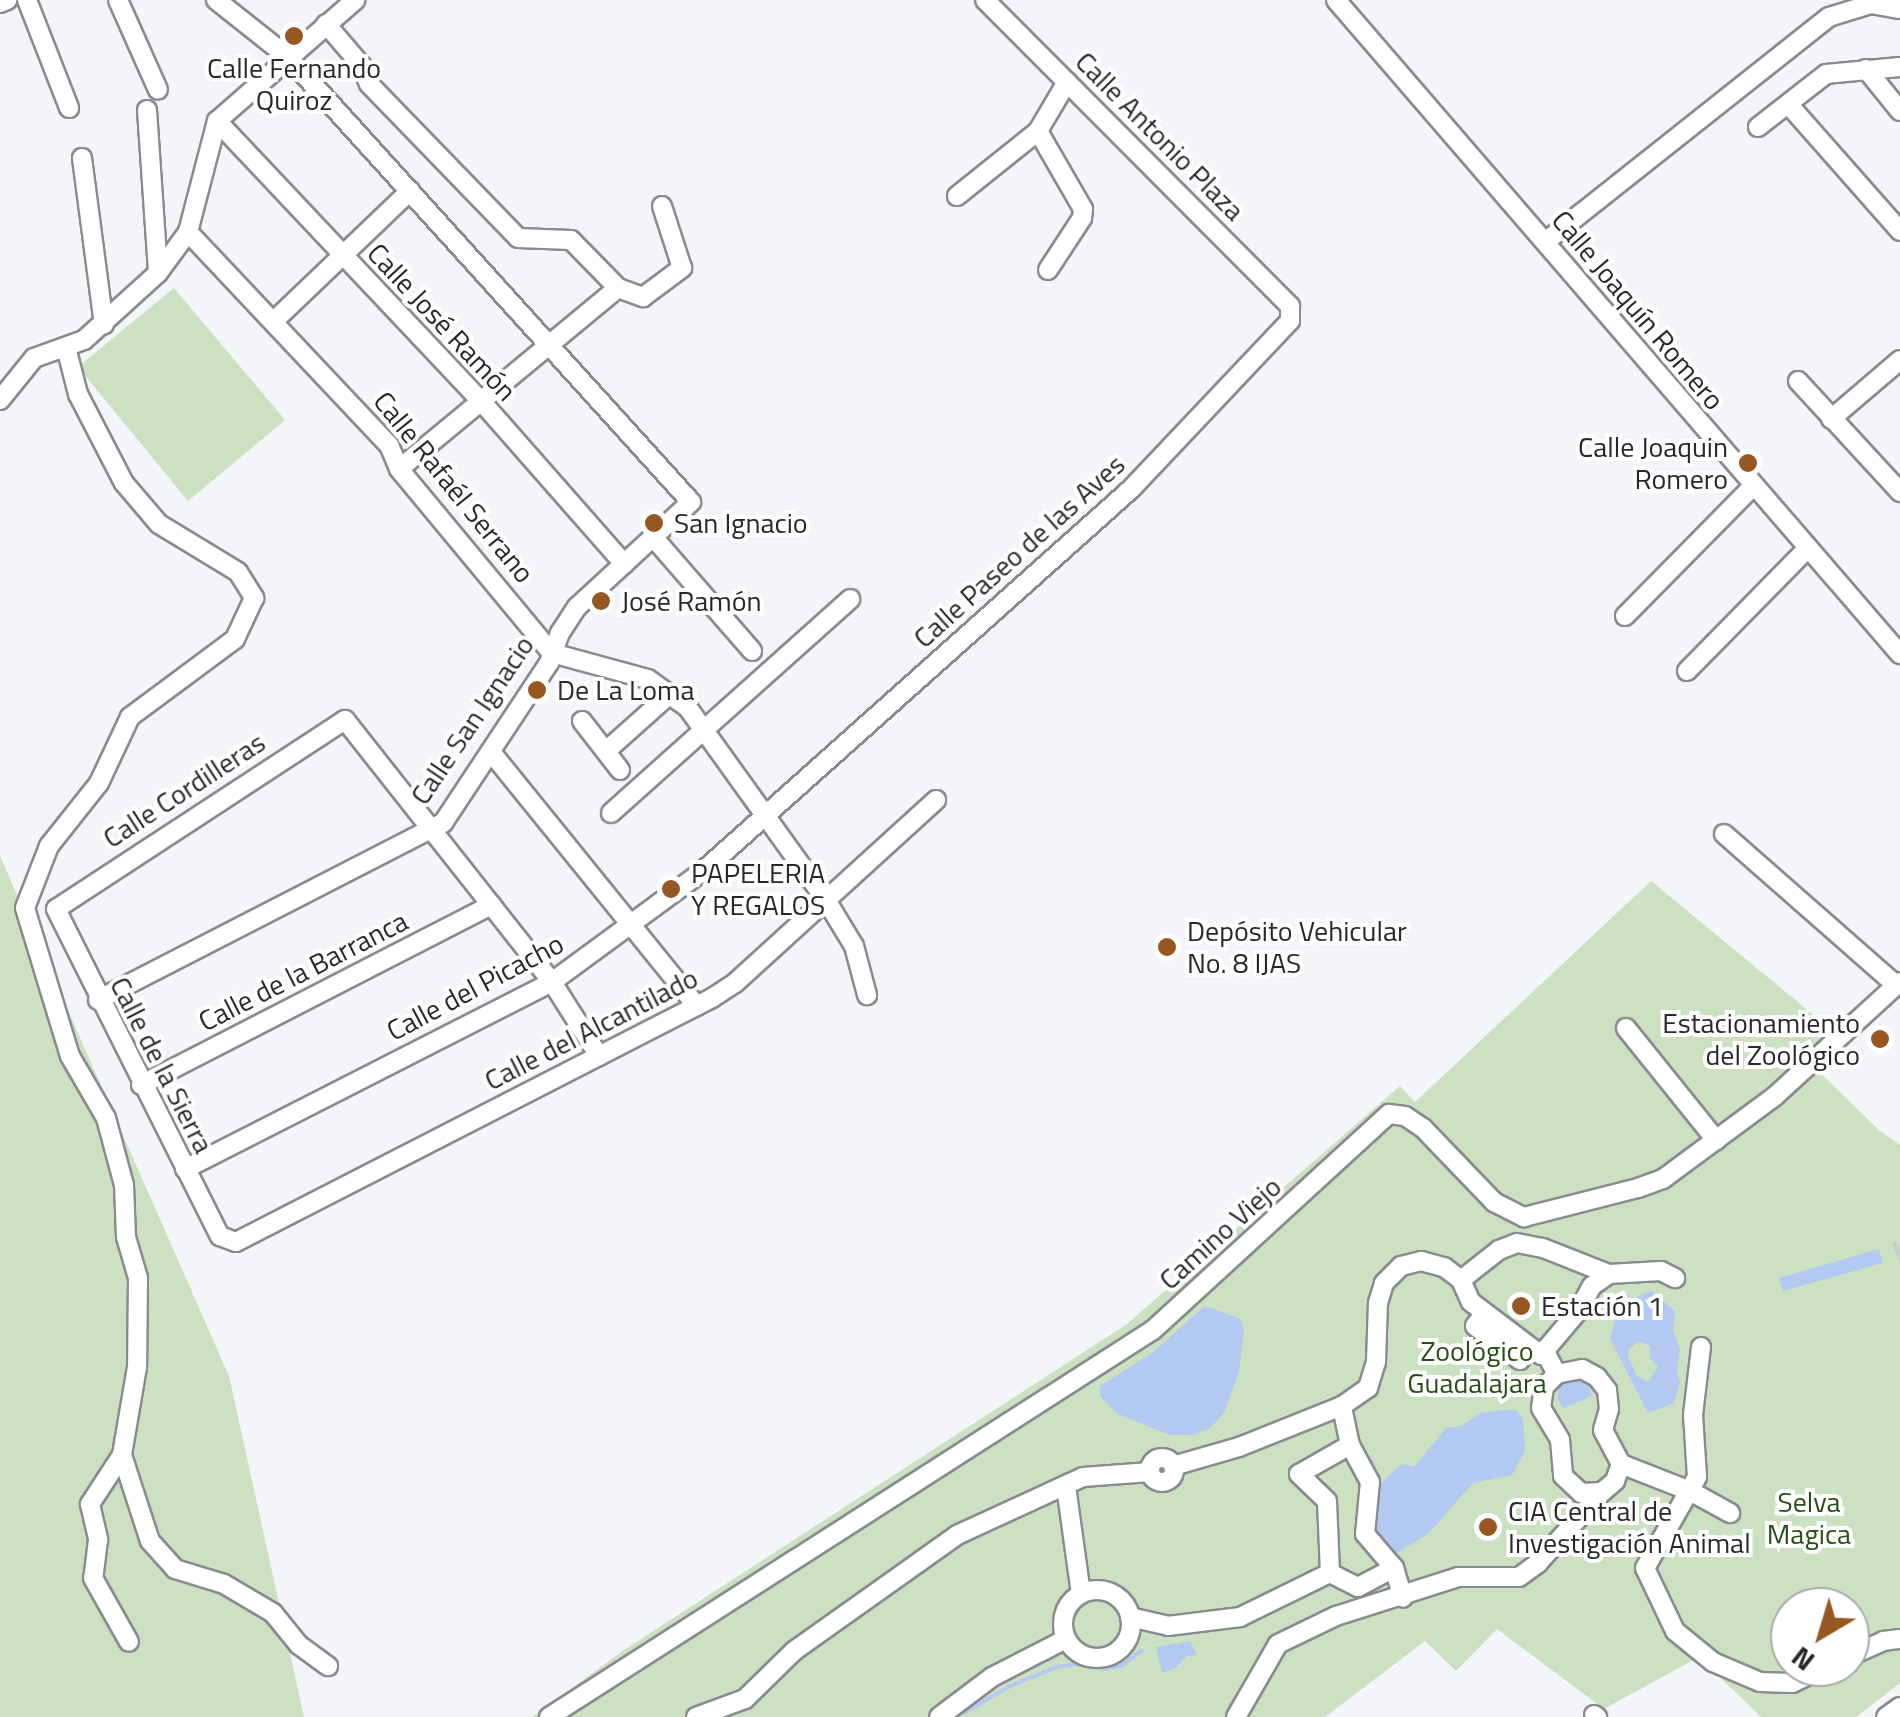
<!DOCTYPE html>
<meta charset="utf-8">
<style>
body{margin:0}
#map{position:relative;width:1900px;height:1717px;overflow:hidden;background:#f4f5f9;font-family:"Titillium Web",sans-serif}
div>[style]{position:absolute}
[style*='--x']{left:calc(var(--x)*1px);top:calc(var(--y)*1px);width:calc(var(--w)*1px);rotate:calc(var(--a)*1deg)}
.green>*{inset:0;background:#cbe1c2}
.water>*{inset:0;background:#b4c9f2}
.stream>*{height:4px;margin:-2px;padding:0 2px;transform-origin:2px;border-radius:2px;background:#b4c9f2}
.minor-tunnel>*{height:18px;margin-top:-9px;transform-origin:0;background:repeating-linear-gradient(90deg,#cbccd0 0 18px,transparent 0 27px)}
.roads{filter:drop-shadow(2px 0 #8a8b8f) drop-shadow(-2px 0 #8a8b8f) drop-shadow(0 2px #8a8b8f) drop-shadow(0 -2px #8a8b8f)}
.minor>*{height:18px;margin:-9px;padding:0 9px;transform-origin:9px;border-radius:9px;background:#fff}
.minor>.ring{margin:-9px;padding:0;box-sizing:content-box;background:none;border:18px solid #fff;border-radius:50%}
.dots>*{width:28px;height:28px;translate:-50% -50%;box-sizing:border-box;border:5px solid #fff;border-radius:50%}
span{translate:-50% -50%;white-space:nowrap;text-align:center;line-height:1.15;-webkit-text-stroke:8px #fff;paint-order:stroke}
.poi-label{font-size:28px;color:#28282a}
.right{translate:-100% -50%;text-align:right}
.left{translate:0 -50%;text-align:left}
.street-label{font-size:28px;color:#28282a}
.park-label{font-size:28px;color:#294d17}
.north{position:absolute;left:1770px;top:1587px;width:100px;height:100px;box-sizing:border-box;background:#fff;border:2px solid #a9a9aa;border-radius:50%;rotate:218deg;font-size:28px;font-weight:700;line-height:40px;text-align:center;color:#28282a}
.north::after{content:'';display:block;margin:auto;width:35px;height:45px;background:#975720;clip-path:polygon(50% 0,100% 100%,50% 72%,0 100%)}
</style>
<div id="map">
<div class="green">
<i style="clip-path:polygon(174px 288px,285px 420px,188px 501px,78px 367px)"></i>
<i style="clip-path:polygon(0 856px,229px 1376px,304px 1717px,0 1717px)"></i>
<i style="clip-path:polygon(evenodd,1651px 881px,1833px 1031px,1804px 1057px,1880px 1131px,1900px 1145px,1900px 1683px,1856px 1717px,1761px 1717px,1699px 1657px,1604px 1709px,1497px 1629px,1456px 1671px,1425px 1641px,1325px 1717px,532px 1717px,624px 1650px,1127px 1324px,1400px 1086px,1415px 1102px,1651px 881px,1790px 1607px,1850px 1607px,1850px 1667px,1790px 1667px,1790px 1607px)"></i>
</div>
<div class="water">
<i style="clip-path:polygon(1879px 1249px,1883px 1263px,1783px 1291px,1779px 1278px)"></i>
<i style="clip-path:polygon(evenodd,1651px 1291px,1675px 1311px,1673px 1330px,1680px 1350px,1677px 1372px,1680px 1382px,1674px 1403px,1648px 1413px,1610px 1339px,1617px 1312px,1624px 1303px,1651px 1291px,1639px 1341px,1650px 1346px,1650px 1358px,1658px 1367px,1648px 1382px,1637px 1376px,1628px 1356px,1629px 1349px,1639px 1341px)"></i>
<i style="clip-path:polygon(1205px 1306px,1239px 1318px,1244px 1329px,1239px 1372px,1224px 1413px,1210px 1428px,1193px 1435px,1169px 1435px,1116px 1413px,1100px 1396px,1100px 1386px,1152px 1353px)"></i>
<i style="clip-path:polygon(1579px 1377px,1589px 1385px,1592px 1396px,1564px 1408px,1557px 1399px,1560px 1384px)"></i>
<i style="clip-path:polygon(1502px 1410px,1516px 1410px,1523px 1419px,1525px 1451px,1512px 1475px,1473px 1483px,1428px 1534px,1390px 1557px,1369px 1534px,1372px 1491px,1402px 1464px,1414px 1467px,1446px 1428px,1461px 1426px,1481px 1413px)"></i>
<i style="clip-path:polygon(1190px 1641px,1197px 1655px,1187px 1656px,1174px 1669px,1162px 1673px,1156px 1647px)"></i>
</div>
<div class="stream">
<i style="--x:964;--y:1713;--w:53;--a:-30.4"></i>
<i style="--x:1010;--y:1686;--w:51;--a:-22"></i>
<i style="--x:1057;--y:1667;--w:21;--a:-8"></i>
<i style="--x:1078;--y:1664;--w:25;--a:11"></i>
<i style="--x:1103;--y:1669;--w:20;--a:-11"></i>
<i style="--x:1123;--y:1665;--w:23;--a:-38"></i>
</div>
<div class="minor-tunnel">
<i style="--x:1895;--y:1252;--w:5;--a:-22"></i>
</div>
<div class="roads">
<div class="minor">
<i style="--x:27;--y:0;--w:116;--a:68.7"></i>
<i style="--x:118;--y:0;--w:98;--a:66"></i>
<i style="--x:1336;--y:0;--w:864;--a:49.23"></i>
<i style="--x:0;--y:3;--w:8;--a:-23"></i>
<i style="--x:326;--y:24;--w:55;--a:49.4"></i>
<i style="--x:362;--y:66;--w:19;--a:69"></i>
<i style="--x:369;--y:84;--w:214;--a:45.9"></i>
<i style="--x:518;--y:238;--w:53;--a:2.2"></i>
<i style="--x:571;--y:240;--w:67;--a:45.6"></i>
<i style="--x:618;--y:288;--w:27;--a:20"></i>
<i style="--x:643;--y:297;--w:49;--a:-36.6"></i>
<i style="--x:682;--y:268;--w:65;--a:-107.9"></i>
<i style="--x:1866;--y:69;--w:54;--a:51"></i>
<i style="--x:1789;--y:105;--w:168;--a:48.6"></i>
<i style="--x:147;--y:110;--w:163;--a:86.1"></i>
<i style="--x:217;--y:121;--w:385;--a:46.7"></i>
<i style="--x:481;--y:401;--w:217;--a:48.7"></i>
<i style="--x:1758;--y:127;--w:86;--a:-37.9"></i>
<i style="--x:1826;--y:74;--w:74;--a:-5.4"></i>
<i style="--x:1038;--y:131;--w:90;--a:60"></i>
<i style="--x:1083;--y:209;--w:9;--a:96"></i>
<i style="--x:1082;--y:218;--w:62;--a:123.2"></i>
<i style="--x:82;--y:158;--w:168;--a:82.5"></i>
<i style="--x:957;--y:196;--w:104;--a:-38.7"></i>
<i style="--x:1038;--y:131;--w:57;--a:-59.4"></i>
<i style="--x:188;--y:232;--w:293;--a:46.7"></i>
<i style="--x:389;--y:445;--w:26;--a:67"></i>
<i style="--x:399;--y:469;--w:239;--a:50.3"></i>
<i style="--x:552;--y:653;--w:99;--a:15.2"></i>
<i style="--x:648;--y:679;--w:49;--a:35.9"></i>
<i style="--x:688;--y:708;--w:236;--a:54.3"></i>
<i style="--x:826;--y:900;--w:54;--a:58.7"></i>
<i style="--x:854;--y:946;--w:51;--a:75.1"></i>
<i style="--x:1545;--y:242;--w:362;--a:-38.4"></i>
<i style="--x:1829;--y:17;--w:44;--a:-17.2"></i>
<i style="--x:1871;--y:4;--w:29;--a:10"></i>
<i style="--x:275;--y:320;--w:187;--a:-43.7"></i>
<i style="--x:66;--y:347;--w:49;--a:75.7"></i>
<i style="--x:78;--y:394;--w:100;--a:62.7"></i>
<i style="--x:124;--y:483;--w:54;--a:49.5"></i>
<i style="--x:159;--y:524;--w:92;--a:31.3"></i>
<i style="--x:238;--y:572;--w:31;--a:58"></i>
<i style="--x:254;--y:598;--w:45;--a:114.9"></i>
<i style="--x:235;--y:639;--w:131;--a:143.4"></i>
<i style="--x:130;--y:717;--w:73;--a:115.2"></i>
<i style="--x:99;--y:783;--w:80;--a:128.4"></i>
<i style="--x:49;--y:846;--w:66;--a:111.2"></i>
<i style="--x:25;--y:908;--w:155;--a:73.1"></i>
<i style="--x:70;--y:1056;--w:72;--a:59.9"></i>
<i style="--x:106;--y:1118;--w:69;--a:75"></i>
<i style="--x:124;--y:1185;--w:52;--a:87.8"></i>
<i style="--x:126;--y:1237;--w:43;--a:73.7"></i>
<i style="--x:138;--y:1278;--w:89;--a:90.6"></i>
<i style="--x:137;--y:1367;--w:89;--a:99.7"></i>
<i style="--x:122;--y:1455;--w:59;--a:123.1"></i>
<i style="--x:90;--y:1504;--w:37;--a:77"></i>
<i style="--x:98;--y:1540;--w:38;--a:97"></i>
<i style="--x:93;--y:1578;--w:73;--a:60.6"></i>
<i style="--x:1798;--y:381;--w:151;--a:47.4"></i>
<i style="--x:0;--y:400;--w:54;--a:-51"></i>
<i style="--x:34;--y:358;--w:53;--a:-19.8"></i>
<i style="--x:84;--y:340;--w:100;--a:-42.2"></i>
<i style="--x:158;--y:273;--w:51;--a:-53.8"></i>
<i style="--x:188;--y:232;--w:115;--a:-75.4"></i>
<i style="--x:217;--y:121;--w:184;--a:-41.2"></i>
<i style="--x:1831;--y:419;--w:91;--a:-40.5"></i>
<i style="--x:399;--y:469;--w:284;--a:-39.6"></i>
<i style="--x:653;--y:537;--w:151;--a:49"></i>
<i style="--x:1625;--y:616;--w:182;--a:-45.4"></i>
<i style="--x:1687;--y:671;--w:173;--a:-45.5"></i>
<i style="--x:582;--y:721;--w:62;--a:52.2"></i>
<i style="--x:606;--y:751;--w:87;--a:-41.7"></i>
<i style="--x:491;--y:752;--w:327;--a:51"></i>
<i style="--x:611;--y:813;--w:321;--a:-41.8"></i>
<i style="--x:1724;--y:834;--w:229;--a:41.3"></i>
<i style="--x:98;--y:1000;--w:388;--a:-27.2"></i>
<i style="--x:443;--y:823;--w:192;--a:-56.5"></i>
<i style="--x:549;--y:663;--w:32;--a:-70"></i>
<i style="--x:560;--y:633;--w:31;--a:-57"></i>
<i style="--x:577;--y:607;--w:155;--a:-42.6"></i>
<i style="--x:691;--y:502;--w:600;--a:-132.16"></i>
<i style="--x:288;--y:57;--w:92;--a:-141.6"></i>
<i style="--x:1626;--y:1028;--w:144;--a:51.2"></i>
<i style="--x:599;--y:1056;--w:88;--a:-122.4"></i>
<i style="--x:552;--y:982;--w:334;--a:-128.3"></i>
<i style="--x:345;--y:720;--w:345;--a:146.8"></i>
<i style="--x:56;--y:909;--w:366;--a:63.4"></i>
<i style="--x:220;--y:1236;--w:17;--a:21"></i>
<i style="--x:236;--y:1242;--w:535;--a:-27.14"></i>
<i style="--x:712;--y:998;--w:27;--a:-33"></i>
<i style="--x:735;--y:983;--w:272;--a:-42.3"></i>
<i style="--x:141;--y:1085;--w:394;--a:-27.2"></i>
<i style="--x:185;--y:1169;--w:412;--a:-27"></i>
<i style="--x:552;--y:982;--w:186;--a:-36.3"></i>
<i style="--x:702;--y:872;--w:575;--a:-41.76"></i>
<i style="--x:1131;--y:489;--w:231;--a:-46.6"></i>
<i style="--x:1290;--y:321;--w:15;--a:-90"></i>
<i style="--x:1290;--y:306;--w:432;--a:-134.9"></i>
<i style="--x:1461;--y:1280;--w:48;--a:-38.3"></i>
<i style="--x:1499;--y:1250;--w:19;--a:-21"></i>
<i style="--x:1517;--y:1243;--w:26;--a:11"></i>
<i style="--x:1543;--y:1248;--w:71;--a:21.5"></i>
<i style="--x:1485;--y:1313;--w:16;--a:128"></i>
<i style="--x:1475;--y:1326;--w:56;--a:37.1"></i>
<i style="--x:1520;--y:1360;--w:16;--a:-52"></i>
<i style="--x:1701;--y:1347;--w:68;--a:96.7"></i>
<i style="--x:1693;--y:1415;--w:62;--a:86.3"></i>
<i style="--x:1697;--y:1477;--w:105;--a:119.7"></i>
<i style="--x:1645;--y:1568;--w:70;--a:64.5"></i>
<i style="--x:1675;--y:1631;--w:49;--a:39.2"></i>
<i style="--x:1713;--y:1662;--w:51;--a:23.1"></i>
<i style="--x:1760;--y:1682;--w:32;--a:2"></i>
<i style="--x:1792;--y:1683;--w:38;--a:-25"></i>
<i style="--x:1544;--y:1350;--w:27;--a:62"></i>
<i style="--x:1557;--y:1374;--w:18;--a:135"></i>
<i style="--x:1544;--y:1387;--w:21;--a:98"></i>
<i style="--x:1541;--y:1408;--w:37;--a:59"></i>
<i style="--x:1560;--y:1440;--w:36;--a:85"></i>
<i style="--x:1563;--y:1476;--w:25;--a:43"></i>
<i style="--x:1581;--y:1493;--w:21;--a:-3"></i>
<i style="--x:1602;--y:1492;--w:17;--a:-40"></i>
<i style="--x:1615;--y:1481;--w:18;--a:-71"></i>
<i style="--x:1621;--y:1464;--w:38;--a:-118"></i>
<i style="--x:1603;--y:1430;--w:22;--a:-74"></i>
<i style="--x:1609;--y:1409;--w:19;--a:-96"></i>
<i style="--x:1607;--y:1390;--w:16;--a:-128"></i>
<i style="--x:1597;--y:1377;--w:17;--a:-152"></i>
<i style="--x:1582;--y:1369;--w:25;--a:169"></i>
<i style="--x:1350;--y:1445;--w:42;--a:61.6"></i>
<i style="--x:1370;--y:1482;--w:52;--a:95.5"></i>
<i style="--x:1365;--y:1534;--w:45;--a:49.5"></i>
<i style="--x:1394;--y:1568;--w:31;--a:73"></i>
<i style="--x:122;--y:1455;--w:90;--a:72"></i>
<i style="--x:150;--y:1541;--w:38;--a:48"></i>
<i style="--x:175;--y:1569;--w:51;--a:17"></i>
<i style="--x:224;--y:1584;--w:57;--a:30.6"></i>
<i style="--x:273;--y:1613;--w:41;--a:50.9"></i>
<i style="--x:299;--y:1645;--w:36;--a:36"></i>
<i class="ring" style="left:1150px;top:1458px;width:6px;height:6px"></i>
<i style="--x:1621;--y:1464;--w:74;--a:21.4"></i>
<i style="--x:1690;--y:1491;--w:46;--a:28.8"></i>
<i style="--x:1173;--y:1466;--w:69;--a:-16.1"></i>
<i style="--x:1239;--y:1447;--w:111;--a:-21.7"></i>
<i style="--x:1342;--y:1406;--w:32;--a:-35"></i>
<i style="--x:1368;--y:1388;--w:27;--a:-73"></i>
<i style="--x:1376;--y:1362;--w:59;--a:-88.1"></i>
<i style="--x:1378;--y:1303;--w:21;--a:-73"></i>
<i style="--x:1384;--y:1283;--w:24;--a:-45"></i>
<i style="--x:1401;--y:1266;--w:21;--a:-14"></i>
<i style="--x:1421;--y:1261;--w:24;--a:15"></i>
<i style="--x:1444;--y:1267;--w:21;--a:37"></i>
<i style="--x:1461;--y:1280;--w:24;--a:66"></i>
<i style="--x:1471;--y:1302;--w:88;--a:37.1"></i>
<i style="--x:1541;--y:1355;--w:59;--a:-49.8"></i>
<i style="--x:1579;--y:1310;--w:27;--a:-62"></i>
<i style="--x:1592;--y:1286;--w:21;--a:-35"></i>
<i style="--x:1609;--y:1274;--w:52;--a:-3.3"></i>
<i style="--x:1661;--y:1271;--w:16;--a:27"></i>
<i style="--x:1066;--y:1486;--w:109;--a:82.1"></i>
<i style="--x:1330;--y:1573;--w:31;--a:27"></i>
<i style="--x:1358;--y:1587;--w:41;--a:-27.8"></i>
<i class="ring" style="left:1063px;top:1590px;width:50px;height:50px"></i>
<i style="--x:1130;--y:1617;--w:39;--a:13"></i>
<i style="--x:1168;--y:1626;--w:73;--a:-7.1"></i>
<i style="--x:1240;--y:1617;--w:100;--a:-26.1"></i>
<i style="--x:1330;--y:1573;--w:72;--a:-92.4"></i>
<i style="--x:1327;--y:1501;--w:39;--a:-136"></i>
<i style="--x:1299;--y:1474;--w:59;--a:-29.6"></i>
<i style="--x:1350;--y:1445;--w:40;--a:-102"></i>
<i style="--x:1850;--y:1656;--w:36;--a:-24"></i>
<i style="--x:1883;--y:1641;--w:17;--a:-7"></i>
<i style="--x:1594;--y:1715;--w:4;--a:34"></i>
<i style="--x:549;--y:1717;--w:717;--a:-32.65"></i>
<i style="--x:1153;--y:1330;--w:320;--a:-42.5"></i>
<i style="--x:1389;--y:1114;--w:16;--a:7"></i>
<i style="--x:1405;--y:1116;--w:22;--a:34"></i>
<i style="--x:1423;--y:1128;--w:103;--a:46.2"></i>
<i style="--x:1494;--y:1202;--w:34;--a:27"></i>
<i style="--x:1524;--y:1217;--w:118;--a:-14.3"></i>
<i style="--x:1638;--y:1188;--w:27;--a:-20"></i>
<i style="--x:1663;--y:1179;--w:139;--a:-36.5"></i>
<i style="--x:1775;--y:1096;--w:169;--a:-42.4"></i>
<i style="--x:696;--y:1717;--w:52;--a:-20.2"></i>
<i style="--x:745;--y:1699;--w:69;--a:-44.4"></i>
<i style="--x:794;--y:1651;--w:200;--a:-35.4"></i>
<i style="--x:957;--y:1535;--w:139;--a:-24.7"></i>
<i style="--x:1083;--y:1477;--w:67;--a:-4.3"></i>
<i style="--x:939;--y:1717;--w:66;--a:-37"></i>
<i style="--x:992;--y:1677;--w:83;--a:-27.2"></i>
<i style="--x:1236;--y:1717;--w:84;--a:-60.1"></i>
<i style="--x:1278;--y:1644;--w:64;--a:-25.8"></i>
<i style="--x:1336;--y:1616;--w:128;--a:-17.7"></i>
<i style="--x:1458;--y:1577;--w:61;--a:0"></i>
<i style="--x:1519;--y:1577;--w:24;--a:-36"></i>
<i style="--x:1538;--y:1563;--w:96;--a:-48"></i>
<i style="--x:1886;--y:1717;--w:17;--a:-36"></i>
</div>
</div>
<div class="dots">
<i style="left:294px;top:36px;background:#975720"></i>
<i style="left:1748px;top:463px;background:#975720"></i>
<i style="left:654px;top:523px;background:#975720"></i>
<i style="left:601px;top:601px;background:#975720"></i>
<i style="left:537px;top:690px;background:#975720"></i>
<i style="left:671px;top:889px;background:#975720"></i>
<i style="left:1167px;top:947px;background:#975720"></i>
<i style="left:1880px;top:1039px;background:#975720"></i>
<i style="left:1521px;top:1306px;background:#975720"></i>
<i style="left:1488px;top:1527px;background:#975720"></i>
</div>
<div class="poi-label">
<span style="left:294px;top:84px">Calle Fernando<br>Quiroz</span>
<span class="right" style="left:1728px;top:463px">Calle Joaquin<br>Romero</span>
<span class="left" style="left:674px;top:523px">San Ignacio</span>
<span class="left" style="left:621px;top:601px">José Ramón</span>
<span class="left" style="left:557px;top:690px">De La Loma</span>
<span class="left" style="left:691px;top:889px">PAPELERIA<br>Y REGALOS</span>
<span class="left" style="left:1187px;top:947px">Depósito Vehicular<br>No. 8 IJAS</span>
<span class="right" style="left:1860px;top:1039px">Estacionamiento<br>del Zoológico</span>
<span class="left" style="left:1541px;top:1306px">Estación 1</span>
<span class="left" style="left:1508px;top:1527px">CIA Central de<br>Investigación Animal</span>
</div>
<div class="street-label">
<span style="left:1160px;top:136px;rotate:45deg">Calle Antonio Plaza</span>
<span style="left:1638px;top:310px;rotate:50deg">Calle Joaquín Romero</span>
<span style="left:442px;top:322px;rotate:47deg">Calle José Ramón</span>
<span style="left:454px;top:487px;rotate:51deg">Calle Rafaél Serrano</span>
<span style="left:1019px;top:551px;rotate:-42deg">Calle Paseo de las Aves</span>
<span style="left:472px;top:720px;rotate:-56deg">Calle San Ignacio</span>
<span style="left:184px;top:790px;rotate:-33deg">Calle Cordilleras</span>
<span style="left:303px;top:971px;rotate:-27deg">Calle de la Barranca</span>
<span style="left:475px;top:987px;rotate:-28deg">Calle del Picacho</span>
<span style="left:591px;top:1029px;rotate:-27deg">Calle del Alcantilado</span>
<span style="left:162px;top:1065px;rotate:63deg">Calle de la Sierra</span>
<span style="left:1220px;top:1233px;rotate:-42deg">Camino Viejo</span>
</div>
<div class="park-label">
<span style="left:1477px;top:1367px">Zoológico<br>Guadalajara</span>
<span style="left:1809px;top:1518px">Selva<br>Magica</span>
</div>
<div class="north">N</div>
</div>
